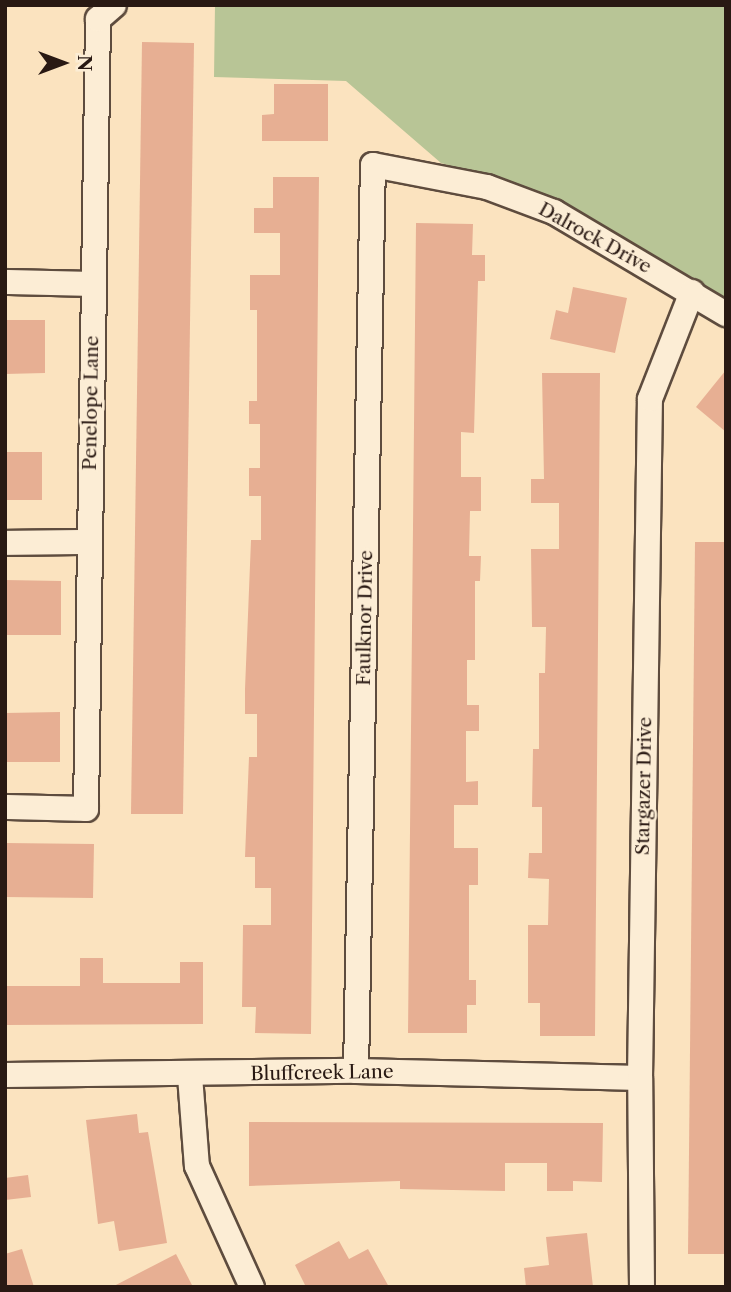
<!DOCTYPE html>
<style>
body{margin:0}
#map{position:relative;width:731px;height:1292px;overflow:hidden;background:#fbe3bf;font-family:"Libre Caslon Text",serif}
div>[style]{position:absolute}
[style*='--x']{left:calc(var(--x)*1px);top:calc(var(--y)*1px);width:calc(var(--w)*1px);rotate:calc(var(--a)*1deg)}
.green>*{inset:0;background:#b8c596}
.building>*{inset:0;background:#e7af93}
.roads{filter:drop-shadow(2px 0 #5e4c3e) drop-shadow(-2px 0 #5e4c3e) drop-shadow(0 2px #5e4c3e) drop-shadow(0 -2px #5e4c3e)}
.street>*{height:24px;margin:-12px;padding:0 12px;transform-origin:12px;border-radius:12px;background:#fcedd5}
span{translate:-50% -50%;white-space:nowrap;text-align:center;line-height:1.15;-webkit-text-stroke:5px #fcedd5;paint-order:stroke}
.street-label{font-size:19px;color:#291913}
.frame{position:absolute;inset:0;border:7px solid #291913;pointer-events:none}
.north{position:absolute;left:28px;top:28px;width:70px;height:70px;-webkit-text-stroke:5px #fcedd5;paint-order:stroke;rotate:90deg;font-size:19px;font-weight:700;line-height:28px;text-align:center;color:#291913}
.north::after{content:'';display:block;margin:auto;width:24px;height:32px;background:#291913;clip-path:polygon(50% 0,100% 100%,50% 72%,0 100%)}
</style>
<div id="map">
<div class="green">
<i style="clip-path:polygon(215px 5px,726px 5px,726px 300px,532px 189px,441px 163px,346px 81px,214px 77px)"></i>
</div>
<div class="building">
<i style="clip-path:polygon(142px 42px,194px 43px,183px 814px,131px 814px)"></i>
<i style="clip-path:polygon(274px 84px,328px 84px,328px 141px,262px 141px,262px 115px,274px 114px)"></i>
<i style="clip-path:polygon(273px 177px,319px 177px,311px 1034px,255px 1033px,256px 1007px,242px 1007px,243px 925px,271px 925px,271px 888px,255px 888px,255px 857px,245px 857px,249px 757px,257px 757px,257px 714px,245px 714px,245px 689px,251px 540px,261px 540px,261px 496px,249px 496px,249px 468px,260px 468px,260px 424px,249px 424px,249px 401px,257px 401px,257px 310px,250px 310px,250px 275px,280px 275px,280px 233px,254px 233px,254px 208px,273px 208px)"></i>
<i style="clip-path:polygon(416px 223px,473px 224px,472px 255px,485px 255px,485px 281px,478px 281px,474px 433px,461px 432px,461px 477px,481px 477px,481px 511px,470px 511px,469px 556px,481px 556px,480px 581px,475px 581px,475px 660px,467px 660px,467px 705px,479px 705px,479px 731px,466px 731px,466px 782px,478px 781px,478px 805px,454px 805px,454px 848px,478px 848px,478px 885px,469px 885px,469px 980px,476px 980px,476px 1005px,467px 1005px,467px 1033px,408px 1033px)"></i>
<i style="clip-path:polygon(573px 287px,627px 298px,615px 353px,550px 339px,556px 310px,568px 313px)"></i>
<i style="clip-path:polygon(5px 320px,45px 320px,45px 373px,5px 374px)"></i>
<i style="clip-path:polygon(726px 370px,726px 432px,696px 407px)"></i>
<i style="clip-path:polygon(542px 373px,600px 373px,595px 1036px,540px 1036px,540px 1003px,528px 1003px,528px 925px,548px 925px,549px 879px,528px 878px,529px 853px,542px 853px,542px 807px,532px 807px,533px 749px,539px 749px,539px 673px,545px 673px,546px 627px,532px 627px,531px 549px,559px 549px,559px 503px,531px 503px,531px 479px,544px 479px)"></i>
<i style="clip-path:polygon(5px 452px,42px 452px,42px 500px,5px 500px)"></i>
<i style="clip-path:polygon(695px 542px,726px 542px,726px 1254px,688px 1254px)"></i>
<i style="clip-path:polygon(5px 580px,61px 581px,61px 635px,5px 635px)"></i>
<i style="clip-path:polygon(60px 712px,60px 762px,5px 762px,5px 713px)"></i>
<i style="clip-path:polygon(5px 843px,94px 844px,93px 898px,5px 897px)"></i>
<i style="clip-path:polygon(80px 958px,103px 958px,103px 983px,180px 983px,180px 962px,203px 962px,203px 1024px,5px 1025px,5px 986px,80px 986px)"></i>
<i style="clip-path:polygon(137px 1114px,139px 1133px,148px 1132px,167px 1243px,119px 1251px,114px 1221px,98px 1224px,86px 1120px)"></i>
<i style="clip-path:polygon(249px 1122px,603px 1123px,602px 1182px,573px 1181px,573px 1191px,547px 1191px,547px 1163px,505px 1163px,505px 1191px,400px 1189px,400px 1181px,249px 1186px)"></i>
<i style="clip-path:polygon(28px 1175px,31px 1197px,5px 1200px,5px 1178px)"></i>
<i style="clip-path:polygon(587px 1233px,593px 1287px,526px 1287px,524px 1268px,549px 1265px,546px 1237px)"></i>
<i style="clip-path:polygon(339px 1241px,349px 1259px,368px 1249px,389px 1287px,306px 1287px,295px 1265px)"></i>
<i style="clip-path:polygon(22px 1249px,34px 1287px,5px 1287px,5px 1254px)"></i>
<i style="clip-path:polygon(176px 1254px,193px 1287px,112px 1287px)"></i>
</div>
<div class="roads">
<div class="street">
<i style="--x:5;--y:282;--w:87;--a:1.3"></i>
<i style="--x:5;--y:543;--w:84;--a:-0.7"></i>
<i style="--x:5;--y:807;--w:81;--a:1.4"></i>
<i style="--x:86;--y:809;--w:790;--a:-89.13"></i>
<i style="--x:98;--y:19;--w:21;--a:-41"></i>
<i style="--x:356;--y:1071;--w:906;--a:-88.93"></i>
<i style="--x:373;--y:165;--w:116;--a:10.9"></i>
<i style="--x:487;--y:187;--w:72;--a:20.5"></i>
<i style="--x:554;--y:212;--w:200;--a:30.7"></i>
<i style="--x:5;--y:1075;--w:351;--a:-0.7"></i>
<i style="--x:356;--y:1071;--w:284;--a:1.4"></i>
<i style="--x:190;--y:1076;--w:90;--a:85.6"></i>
<i style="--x:197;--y:1166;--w:133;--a:65.6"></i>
<i style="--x:642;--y:1287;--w:209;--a:-90.5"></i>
<i style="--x:640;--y:1078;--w:679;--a:-89.16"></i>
<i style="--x:650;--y:399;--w:115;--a:-68.6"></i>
</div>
</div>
<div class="street-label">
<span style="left:595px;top:238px;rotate:29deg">Dalrock Drive</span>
<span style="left:91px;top:403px;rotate:-89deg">Penelope Lane</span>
<span style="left:365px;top:618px;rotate:-89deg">Faulknor Drive</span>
<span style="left:644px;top:786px;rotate:-89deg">Stargazer Drive</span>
<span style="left:322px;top:1073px;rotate:-1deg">Bluffcreek Lane</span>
</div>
<div class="frame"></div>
<div class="north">N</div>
</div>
